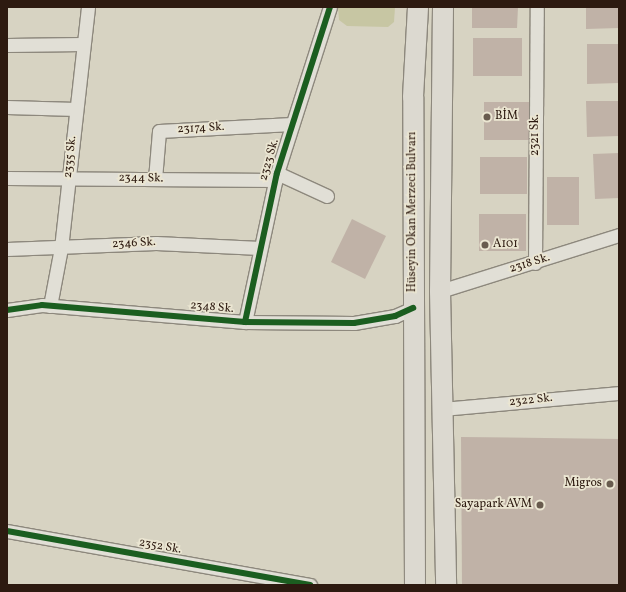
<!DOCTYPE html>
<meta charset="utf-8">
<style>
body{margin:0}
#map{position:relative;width:626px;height:592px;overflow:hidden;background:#d7d3c2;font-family:Vollkorn,serif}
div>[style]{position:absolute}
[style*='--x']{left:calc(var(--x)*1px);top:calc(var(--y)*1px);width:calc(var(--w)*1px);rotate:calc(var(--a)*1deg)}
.green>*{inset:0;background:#c7c6a3}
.building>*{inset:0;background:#c0b2a7}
.roads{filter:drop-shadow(1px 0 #8d887d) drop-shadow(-1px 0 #8d887d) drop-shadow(0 1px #8d887d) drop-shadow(0 -1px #8d887d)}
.minor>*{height:13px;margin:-6.5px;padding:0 6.5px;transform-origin:6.5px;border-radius:6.5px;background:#e1dfd6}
.primary>*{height:20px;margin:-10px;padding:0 10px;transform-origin:10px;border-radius:10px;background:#dcd9d0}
.cycleway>*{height:6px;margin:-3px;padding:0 3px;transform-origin:3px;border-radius:3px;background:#1b5e20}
.dots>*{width:11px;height:11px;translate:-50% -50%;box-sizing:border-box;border:2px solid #ebe6d2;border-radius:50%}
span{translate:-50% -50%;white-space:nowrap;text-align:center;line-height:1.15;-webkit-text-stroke:3.5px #ebe6d2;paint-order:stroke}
.poi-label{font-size:12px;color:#2d1a10}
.left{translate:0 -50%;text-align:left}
.right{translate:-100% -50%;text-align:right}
.street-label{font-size:12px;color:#2d1a10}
.frame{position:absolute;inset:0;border:8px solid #2d1a10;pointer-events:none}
</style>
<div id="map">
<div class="green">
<i style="clip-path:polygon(338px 7px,395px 7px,394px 22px,388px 27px,347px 26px,339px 20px)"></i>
</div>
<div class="building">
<i style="clip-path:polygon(472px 7px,518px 7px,517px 28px,472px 28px)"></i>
<i style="clip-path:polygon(586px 7px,619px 7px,619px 28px,586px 29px)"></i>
<i style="clip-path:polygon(473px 38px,522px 38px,522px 76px,473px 76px)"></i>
<i style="clip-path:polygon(587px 44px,619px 44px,619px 83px,587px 84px)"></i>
<i style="clip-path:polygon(586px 101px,619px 101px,619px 136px,587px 137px)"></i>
<i style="clip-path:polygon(484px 102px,530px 102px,530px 140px,484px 140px)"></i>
<i style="clip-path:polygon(619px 153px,619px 198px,595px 199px,593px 154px)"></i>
<i style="clip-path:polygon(480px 157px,527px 157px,527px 194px,480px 194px)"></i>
<i style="clip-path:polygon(547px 177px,579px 177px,579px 225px,547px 225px)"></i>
<i style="clip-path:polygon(479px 214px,526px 214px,526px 251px,479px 251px)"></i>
<i style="clip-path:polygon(352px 219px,386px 236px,365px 279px,331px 262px)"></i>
<i style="clip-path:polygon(461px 437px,619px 439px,619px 585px,462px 585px)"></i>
</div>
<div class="roads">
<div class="minor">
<i style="--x:7;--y:45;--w:76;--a:-0.8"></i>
<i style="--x:7;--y:107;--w:69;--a:1.7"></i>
<i style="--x:277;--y:173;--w:55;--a:24.7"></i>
<i style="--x:7;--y:178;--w:269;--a:0.4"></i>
<i style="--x:155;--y:179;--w:48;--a:-85.2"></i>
<i style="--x:159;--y:131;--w:133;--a:-3"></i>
<i style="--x:7;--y:249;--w:149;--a:-2.3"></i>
<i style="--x:156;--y:243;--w:104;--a:2.8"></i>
<i style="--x:535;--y:263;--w:256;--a:-89.6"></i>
<i style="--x:440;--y:291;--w:188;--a:-17.4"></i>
<i style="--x:50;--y:306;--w:59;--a:-79.3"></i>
<i style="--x:61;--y:248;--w:243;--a:-83.6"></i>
<i style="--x:7;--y:310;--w:35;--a:-8"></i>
<i style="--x:42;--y:305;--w:204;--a:4.8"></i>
<i style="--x:245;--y:322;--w:109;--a:0.5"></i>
<i style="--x:354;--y:323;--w:42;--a:-9.7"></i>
<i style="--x:395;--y:316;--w:20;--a:-24"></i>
<i style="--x:245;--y:322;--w:152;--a:-77.9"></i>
<i style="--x:277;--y:173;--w:174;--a:-72.3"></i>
<i style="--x:443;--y:409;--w:177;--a:-5.2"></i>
<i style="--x:7;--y:531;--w:308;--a:10.1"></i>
</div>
<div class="primary">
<i style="--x:443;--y:7;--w:284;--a:90.6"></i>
<i style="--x:440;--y:291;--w:294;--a:88.8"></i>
<i style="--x:415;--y:585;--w:488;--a:-90.2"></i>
<i style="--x:413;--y:97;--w:90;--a:-86.8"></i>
</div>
</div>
<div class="cycleway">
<i style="--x:7;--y:310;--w:35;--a:-8"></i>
<i style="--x:42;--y:305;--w:204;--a:4.8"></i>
<i style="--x:245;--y:322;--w:109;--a:0.5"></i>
<i style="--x:354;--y:323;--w:42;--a:-9.7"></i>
<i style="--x:395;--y:316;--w:20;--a:-24"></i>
<i style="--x:245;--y:322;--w:152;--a:-77.9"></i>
<i style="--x:277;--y:173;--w:174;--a:-72.3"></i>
<i style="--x:7;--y:531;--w:308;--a:10.1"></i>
</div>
<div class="dots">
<i style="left:487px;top:117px;background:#685b4e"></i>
<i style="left:485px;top:245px;background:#685b4e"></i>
<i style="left:610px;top:484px;background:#685b4e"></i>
<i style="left:540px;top:505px;background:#685b4e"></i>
</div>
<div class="poi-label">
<span class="left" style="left:495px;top:117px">BİM</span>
<span class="left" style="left:493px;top:245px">A101</span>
<span class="right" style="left:602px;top:484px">Migros</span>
<span class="right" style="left:532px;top:505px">Sayapark AVM</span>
</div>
<div class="street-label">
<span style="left:201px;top:129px;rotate:-3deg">23174 Sk.</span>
<span style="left:536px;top:135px;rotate:-90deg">2321 Sk.</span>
<span style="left:71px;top:157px;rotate:-84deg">2335 Sk.</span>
<span style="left:270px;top:160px;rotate:-74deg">2323 Sk.</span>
<span style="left:141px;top:179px;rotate:1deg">2344 Sk.</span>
<span style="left:413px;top:212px;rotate:-90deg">Hüseyin Okan Merzeci Bulvarı</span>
<span style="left:134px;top:244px;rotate:-3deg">2346 Sk.</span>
<span style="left:530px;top:264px;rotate:-17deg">2318 Sk.</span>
<span style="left:212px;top:308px;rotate:5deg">2348 Sk.</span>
<span style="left:531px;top:401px;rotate:-6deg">2322 Sk.</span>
<span style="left:160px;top:547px;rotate:10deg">2352 Sk.</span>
</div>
<div class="frame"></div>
</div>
